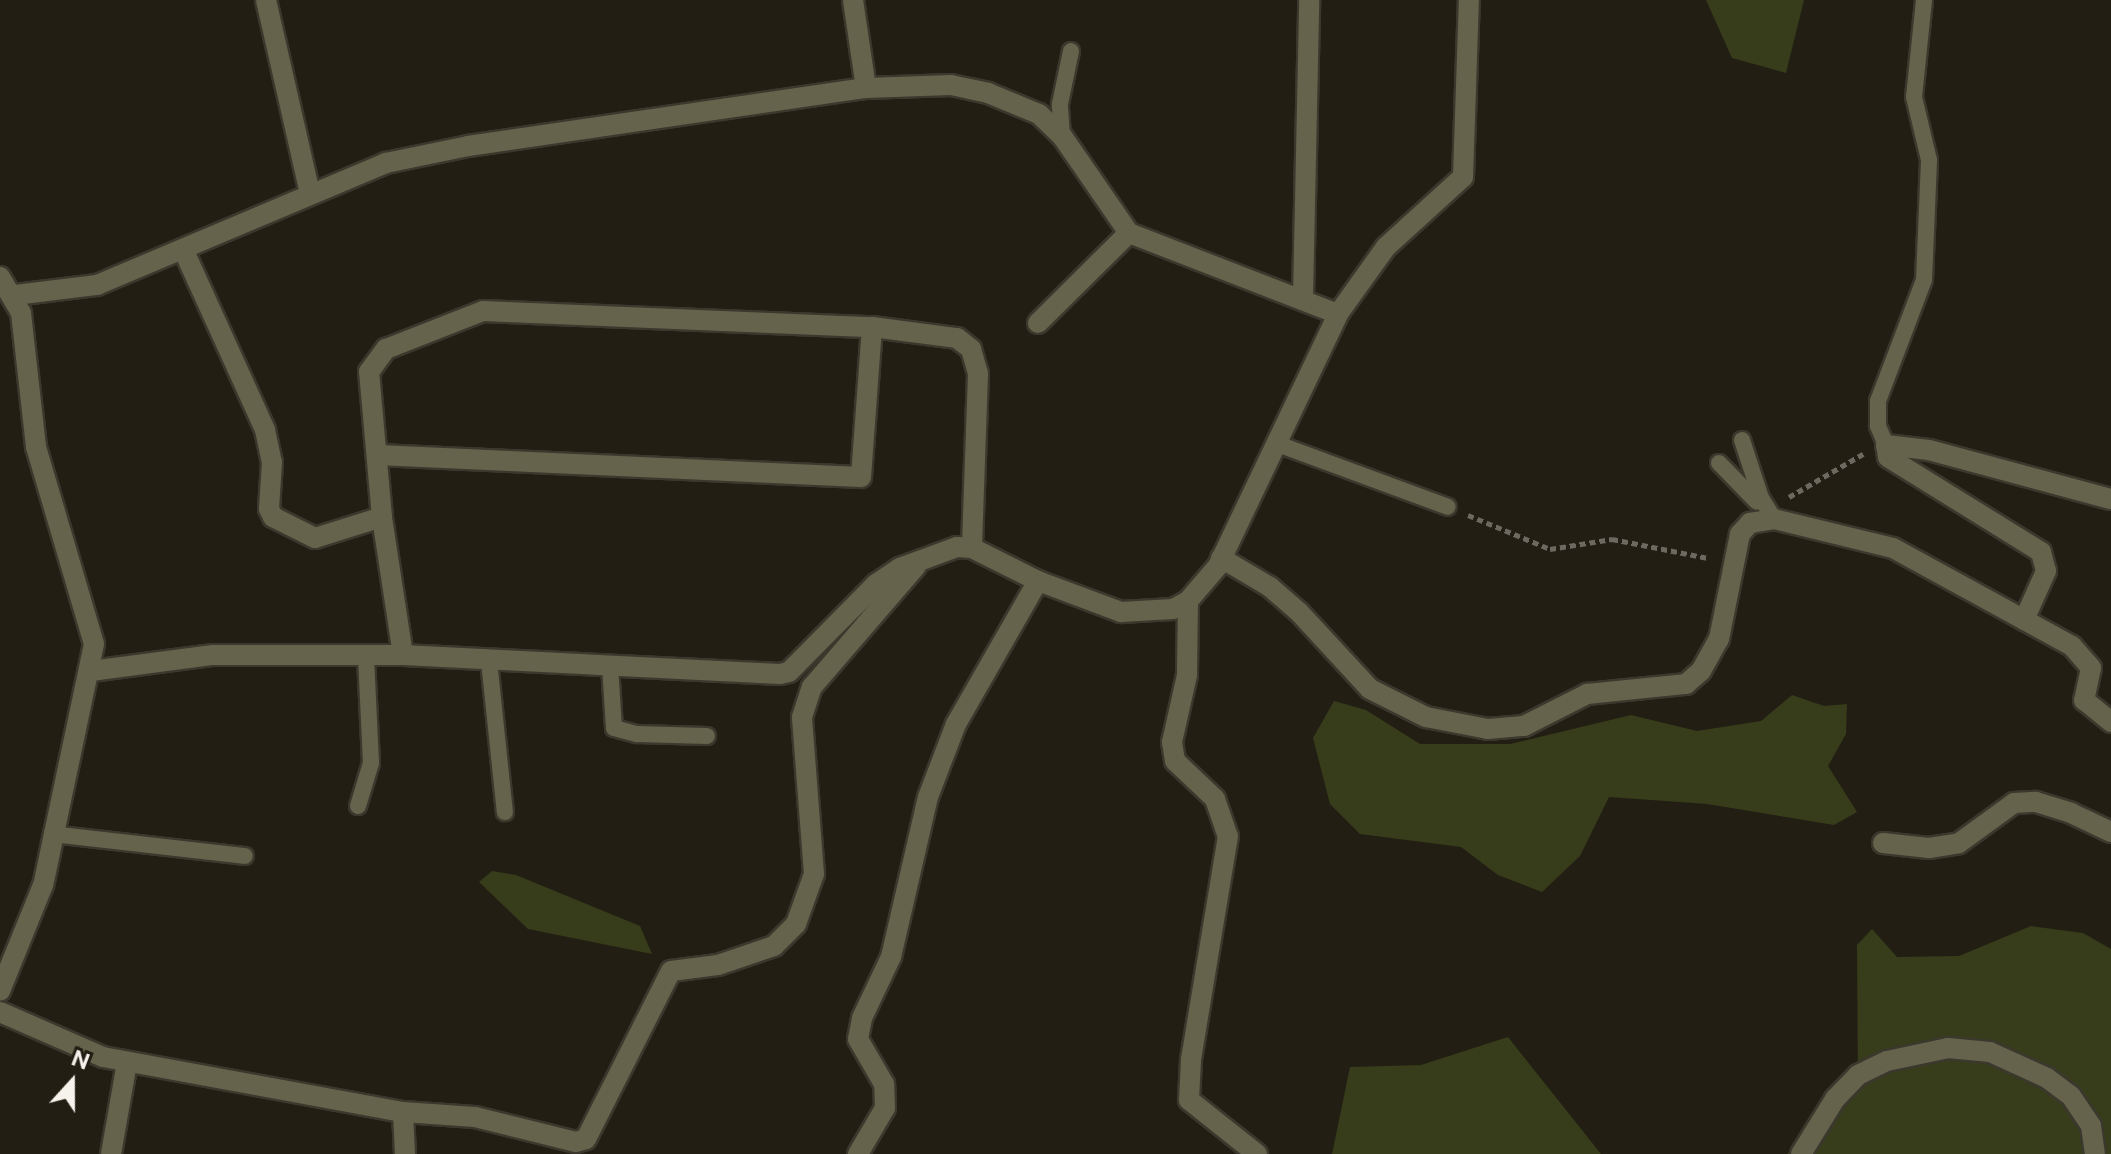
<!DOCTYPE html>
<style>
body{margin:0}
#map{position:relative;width:2111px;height:1154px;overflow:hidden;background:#221e13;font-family:"Public Sans",sans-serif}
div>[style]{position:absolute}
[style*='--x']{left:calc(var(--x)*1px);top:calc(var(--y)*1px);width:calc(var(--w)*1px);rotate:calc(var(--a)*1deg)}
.green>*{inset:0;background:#373d1a}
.path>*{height:5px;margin-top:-2.5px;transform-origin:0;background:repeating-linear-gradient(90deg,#6d6960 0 6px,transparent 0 10px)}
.roads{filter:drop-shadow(2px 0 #3b382d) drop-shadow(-2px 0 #3b382d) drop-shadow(0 2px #3b382d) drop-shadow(0 -2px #3b382d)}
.service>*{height:16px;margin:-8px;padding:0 8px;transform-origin:8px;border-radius:8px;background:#65634c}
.minor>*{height:20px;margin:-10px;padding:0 10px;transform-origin:10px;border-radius:10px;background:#65634c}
span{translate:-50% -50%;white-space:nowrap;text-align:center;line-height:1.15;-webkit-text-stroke:6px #221e13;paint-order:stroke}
.north{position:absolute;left:32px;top:1042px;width:80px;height:80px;-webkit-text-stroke:6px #221e13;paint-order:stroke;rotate:21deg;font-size:22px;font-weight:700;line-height:32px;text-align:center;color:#f6f3ec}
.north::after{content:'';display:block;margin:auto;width:28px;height:36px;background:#f6f3ec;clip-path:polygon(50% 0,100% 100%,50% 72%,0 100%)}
</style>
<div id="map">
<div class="green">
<i style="clip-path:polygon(1706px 0,1804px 0,1786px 73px,1732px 58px)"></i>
<i style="clip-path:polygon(1792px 695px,1824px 706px,1847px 704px,1846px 734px,1828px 766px,1857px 812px,1834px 825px,1707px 804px,1609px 797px,1580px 856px,1542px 892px,1498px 875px,1461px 847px,1360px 834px,1330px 804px,1313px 738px,1334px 701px,1366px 710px,1420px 744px,1510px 744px,1631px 715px,1697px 731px,1761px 721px)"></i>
<i style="clip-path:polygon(492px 871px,516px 875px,640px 926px,652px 954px,528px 929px,479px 882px)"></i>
<i style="clip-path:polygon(2031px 926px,2083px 933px,2111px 949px,2111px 1154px,1787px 1154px,1858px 1086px,1857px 945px,1872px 929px,1897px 957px,1959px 956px)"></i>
<i style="clip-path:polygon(1508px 1037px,1601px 1154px,1332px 1154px,1350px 1067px,1421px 1065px)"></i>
</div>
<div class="path">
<i style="--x:1789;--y:497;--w:86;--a:-30.2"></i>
<i style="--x:1468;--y:515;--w:89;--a:22.5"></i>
<i style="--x:1550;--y:549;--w:63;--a:-9.2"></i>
<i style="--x:1612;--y:539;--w:98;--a:11.2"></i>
</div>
<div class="roads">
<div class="service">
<i style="--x:1062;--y:136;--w:32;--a:-94"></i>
<i style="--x:1060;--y:104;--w:54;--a:-78.3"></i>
<i style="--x:1742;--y:440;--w:61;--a:71.9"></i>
<i style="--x:1761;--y:498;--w:25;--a:58"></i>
<i style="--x:1275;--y:443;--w:184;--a:20.3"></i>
<i style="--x:1886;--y:445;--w:21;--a:-113"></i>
<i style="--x:1878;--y:426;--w:25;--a:-90"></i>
<i style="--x:1878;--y:401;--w:129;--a:-69.2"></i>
<i style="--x:1924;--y:280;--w:120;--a:-87.6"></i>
<i style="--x:1929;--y:160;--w:65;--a:-103.4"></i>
<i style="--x:1914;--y:97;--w:98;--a:-84.1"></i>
<i style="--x:1719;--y:463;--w:54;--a:45.7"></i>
<i style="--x:489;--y:661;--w:152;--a:84"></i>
<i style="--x:610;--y:666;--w:62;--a:86.3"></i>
<i style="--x:614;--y:728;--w:24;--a:15"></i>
<i style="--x:637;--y:734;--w:70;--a:1.6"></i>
<i style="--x:358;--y:806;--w:45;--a:-73.2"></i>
<i style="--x:371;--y:763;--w:108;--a:-92.7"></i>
<i style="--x:52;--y:834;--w:194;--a:6.5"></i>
</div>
<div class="minor">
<i style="--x:266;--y:0;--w:198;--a:77.2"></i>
<i style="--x:853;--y:0;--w:89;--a:81.6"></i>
<i style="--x:183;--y:249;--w:199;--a:65.6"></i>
<i style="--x:265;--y:430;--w:33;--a:78"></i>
<i style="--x:272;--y:462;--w:47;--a:93.7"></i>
<i style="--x:269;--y:509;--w:9;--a:63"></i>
<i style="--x:273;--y:517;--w:47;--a:26.6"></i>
<i style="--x:315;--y:538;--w:70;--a:-17.4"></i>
<i style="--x:0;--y:277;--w:42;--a:59.7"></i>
<i style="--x:21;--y:313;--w:135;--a:83.6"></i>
<i style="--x:36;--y:447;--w:205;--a:73.6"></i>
<i style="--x:94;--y:644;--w:246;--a:101.9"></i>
<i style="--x:43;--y:885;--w:114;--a:112.1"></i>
<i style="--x:15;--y:295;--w:83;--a:-7"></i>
<i style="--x:97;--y:285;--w:314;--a:-22.9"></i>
<i style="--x:386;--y:163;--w:84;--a:-11.7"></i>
<i style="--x:468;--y:146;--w:402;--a:-8.3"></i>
<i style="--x:866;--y:88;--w:85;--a:-2"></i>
<i style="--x:951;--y:85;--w:38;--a:12"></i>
<i style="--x:988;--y:93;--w:55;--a:22.4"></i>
<i style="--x:1039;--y:114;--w:32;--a:44"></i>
<i style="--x:1062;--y:136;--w:118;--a:55.4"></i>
<i style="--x:1129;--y:233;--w:224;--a:21.2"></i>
<i style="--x:1303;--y:298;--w:298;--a:-88.8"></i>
<i style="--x:1038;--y:323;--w:128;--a:-44.7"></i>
<i style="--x:377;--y:455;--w:484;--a:2.6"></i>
<i style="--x:861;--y:477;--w:150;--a:-85.8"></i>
<i style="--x:1221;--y:558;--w:57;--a:30.6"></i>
<i style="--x:1270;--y:587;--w:37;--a:41"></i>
<i style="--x:1298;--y:611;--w:106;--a:47.3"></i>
<i style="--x:1370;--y:689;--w:63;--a:26.6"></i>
<i style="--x:1426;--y:717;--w:63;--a:11"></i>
<i style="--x:1488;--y:729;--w:36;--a:-5"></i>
<i style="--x:1524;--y:726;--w:71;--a:-26.9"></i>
<i style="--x:1587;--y:694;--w:100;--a:-5.8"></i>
<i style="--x:1686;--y:684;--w:20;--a:-41"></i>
<i style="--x:1701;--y:671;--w:37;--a:-61"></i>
<i style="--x:1719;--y:639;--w:107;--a:-78.7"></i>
<i style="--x:1740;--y:534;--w:15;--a:-48"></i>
<i style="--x:1750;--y:523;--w:24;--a:-9"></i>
<i style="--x:1774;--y:519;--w:122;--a:13.7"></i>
<i style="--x:1893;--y:548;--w:204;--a:28.7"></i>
<i style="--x:2072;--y:646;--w:29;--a:49"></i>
<i style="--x:2091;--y:668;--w:33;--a:102"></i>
<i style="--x:2084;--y:700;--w:35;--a:39"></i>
<i style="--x:1188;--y:601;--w:74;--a:90.8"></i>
<i style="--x:1187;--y:675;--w:69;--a:102.6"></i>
<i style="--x:1172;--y:742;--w:19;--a:81"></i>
<i style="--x:1175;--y:761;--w:55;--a:43.5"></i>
<i style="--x:1215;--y:799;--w:39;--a:71"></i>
<i style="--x:1228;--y:836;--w:227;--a:99.4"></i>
<i style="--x:1191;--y:1060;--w:40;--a:92.9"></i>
<i style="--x:1189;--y:1100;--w:87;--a:38.5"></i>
<i style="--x:2024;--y:620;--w:54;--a:-65.8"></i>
<i style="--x:2046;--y:571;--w:20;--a:-105"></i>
<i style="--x:2041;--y:552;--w:180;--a:-148.2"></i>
<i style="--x:1888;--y:457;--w:12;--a:-99"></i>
<i style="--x:1886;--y:445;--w:43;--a:6.6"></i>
<i style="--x:1929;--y:450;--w:188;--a:15.1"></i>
<i style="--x:403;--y:655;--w:140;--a:-98.7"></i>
<i style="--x:382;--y:517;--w:146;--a:-95.1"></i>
<i style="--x:369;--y:372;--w:29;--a:-54"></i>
<i style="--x:386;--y:349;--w:104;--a:-21.4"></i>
<i style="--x:483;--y:311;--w:389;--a:2.4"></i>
<i style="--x:872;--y:327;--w:86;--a:7.4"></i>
<i style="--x:957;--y:338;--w:18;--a:38"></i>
<i style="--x:971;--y:349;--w:26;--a:74"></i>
<i style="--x:978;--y:374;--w:174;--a:92"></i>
<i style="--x:91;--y:671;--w:123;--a:-7.5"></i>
<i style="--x:213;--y:655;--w:190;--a:0"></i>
<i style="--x:403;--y:655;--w:377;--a:2.9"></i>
<i style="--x:780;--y:674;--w:9;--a:-13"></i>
<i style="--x:789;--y:672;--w:124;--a:-45.3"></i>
<i style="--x:876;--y:584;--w:29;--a:-34"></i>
<i style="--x:900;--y:568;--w:61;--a:-20.2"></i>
<i style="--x:957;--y:547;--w:15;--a:4"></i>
<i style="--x:972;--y:548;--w:74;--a:26.6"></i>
<i style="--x:1038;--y:581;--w:89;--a:20.5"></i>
<i style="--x:1121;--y:612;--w:52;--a:-3.3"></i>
<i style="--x:1173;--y:609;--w:17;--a:-28"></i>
<i style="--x:1188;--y:601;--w:46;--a:-49.4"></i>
<i style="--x:1218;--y:566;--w:279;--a:-64.5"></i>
<i style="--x:1338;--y:314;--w:82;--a:-54.4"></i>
<i style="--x:1386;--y:247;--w:104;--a:-42.3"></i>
<i style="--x:1463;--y:177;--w:177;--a:-88.1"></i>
<i style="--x:1883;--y:843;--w:46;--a:6.2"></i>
<i style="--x:1929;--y:848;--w:30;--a:-9"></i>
<i style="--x:1959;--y:843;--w:68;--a:-36"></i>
<i style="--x:2014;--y:803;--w:22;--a:-3"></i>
<i style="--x:2036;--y:802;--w:37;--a:17"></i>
<i style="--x:2071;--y:813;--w:44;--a:25.4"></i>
<i style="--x:0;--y:1012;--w:112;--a:23.6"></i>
<i style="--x:103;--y:1057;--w:305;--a:10.4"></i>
<i style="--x:403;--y:1112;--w:72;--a:4"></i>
<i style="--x:475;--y:1117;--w:104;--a:13.9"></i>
<i style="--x:576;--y:1142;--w:10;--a:-17"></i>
<i style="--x:586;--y:1139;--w:188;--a:-63.2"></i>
<i style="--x:671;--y:971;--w:47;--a:-7.3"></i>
<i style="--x:718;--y:965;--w:59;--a:-18.7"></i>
<i style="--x:774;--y:946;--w:31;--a:-45"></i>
<i style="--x:796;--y:924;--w:53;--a:-70.2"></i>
<i style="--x:814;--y:874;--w:157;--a:-94.4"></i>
<i style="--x:802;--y:717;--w:32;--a:-72"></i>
<i style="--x:812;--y:687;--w:160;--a:-49.3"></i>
<i style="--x:403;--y:1112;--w:42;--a:87.3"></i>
<i style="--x:111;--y:1154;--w:93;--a:-80.1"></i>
<i style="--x:858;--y:1154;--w:53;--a:-59.6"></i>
<i style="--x:885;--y:1108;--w:24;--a:-92"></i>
<i style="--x:884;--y:1084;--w:52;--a:-120"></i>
<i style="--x:858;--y:1039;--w:21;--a:-79"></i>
<i style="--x:862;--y:1018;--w:68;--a:-64.6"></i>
<i style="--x:891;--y:957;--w:164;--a:-77"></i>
<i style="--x:928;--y:797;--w:78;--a:-69"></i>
<i style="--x:956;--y:724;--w:165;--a:-60.2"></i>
<i style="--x:1801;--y:1154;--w:65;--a:-58.3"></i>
<i style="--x:1835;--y:1099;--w:33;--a:-46"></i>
<i style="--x:1858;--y:1075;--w:32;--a:-26"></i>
<i style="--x:1887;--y:1061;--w:62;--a:-12"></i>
<i style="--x:1948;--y:1048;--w:42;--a:5.4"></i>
<i style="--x:1990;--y:1052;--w:63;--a:24.5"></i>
<i style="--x:2047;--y:1078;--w:30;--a:37"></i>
<i style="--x:2071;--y:1096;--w:36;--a:56"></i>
<i style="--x:2091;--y:1126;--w:28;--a:82"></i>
</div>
</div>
<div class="north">N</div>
</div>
